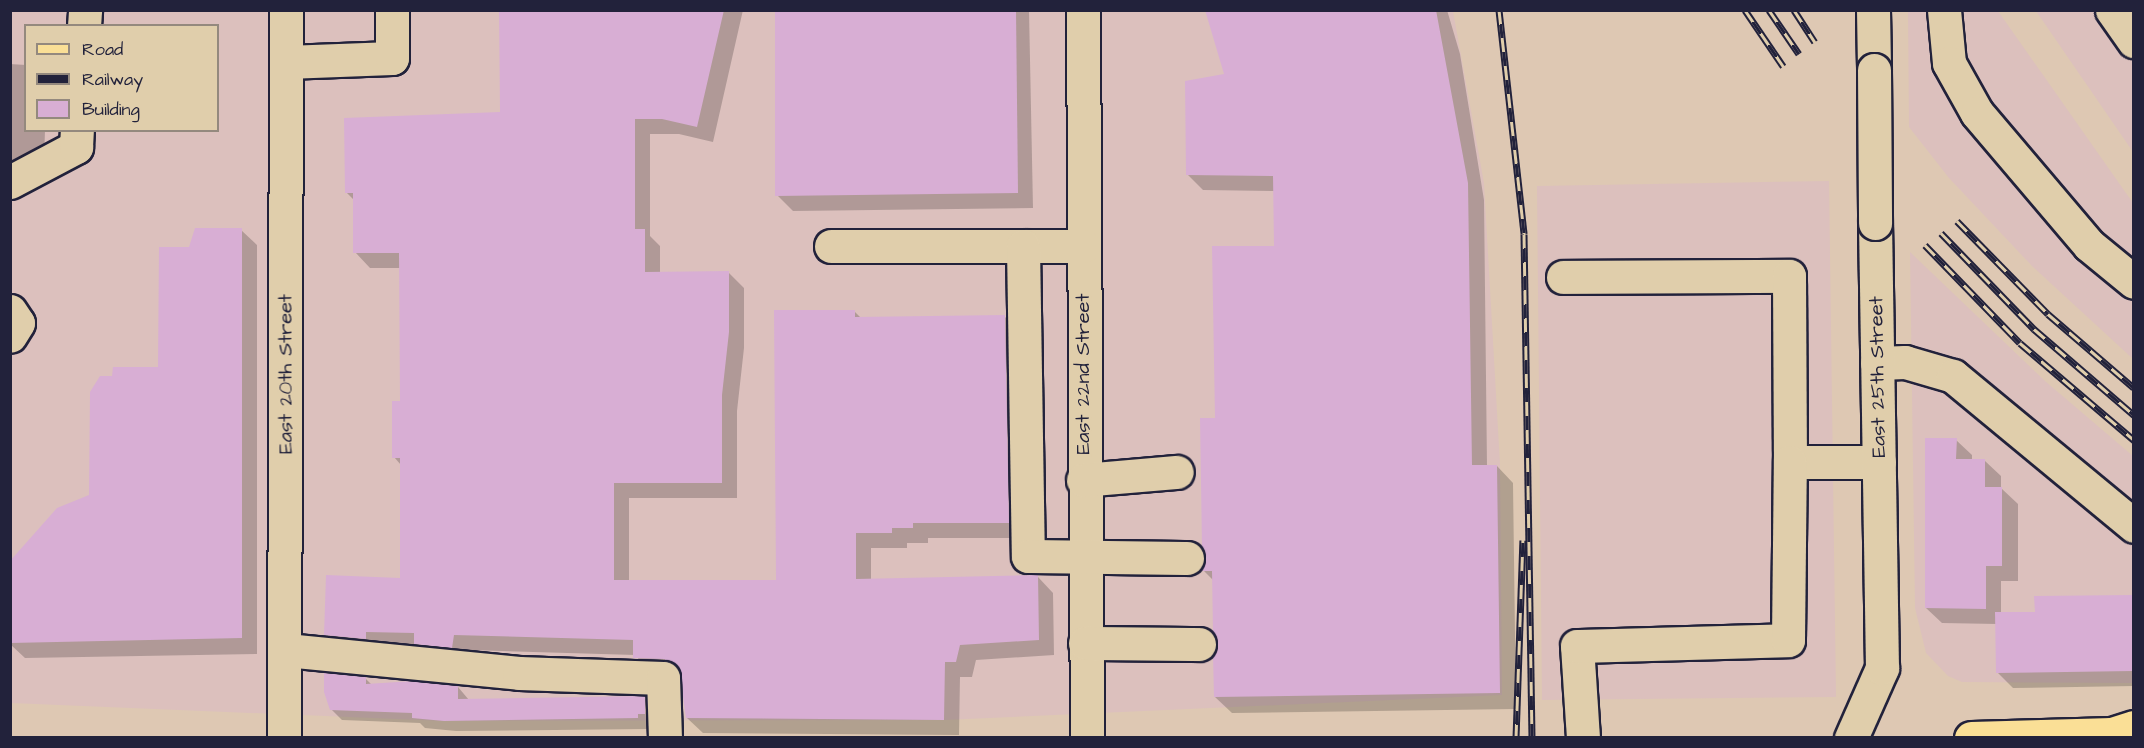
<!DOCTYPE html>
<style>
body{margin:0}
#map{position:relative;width:2144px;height:748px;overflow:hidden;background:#dec8b3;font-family:"Architects Daughter",sans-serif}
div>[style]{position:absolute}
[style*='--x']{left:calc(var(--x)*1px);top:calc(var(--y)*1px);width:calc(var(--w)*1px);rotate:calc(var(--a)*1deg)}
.built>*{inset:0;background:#dcc0bd}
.shadow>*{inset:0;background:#0003}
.building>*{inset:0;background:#d8aed4}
.roads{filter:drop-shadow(2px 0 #22223b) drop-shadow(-2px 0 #22223b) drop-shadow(0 2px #22223b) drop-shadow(0 -2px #22223b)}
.minor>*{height:33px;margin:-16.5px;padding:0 16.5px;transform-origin:16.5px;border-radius:16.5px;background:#e0ceab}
.major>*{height:33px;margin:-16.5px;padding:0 16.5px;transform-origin:16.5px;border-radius:16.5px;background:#fadf96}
.rail>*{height:7px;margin-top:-3.5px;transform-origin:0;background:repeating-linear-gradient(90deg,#e0ceab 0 14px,#22223b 0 28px);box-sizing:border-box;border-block:2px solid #22223b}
.bridges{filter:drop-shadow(2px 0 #22223b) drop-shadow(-2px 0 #22223b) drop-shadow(0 2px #22223b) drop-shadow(0 -2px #22223b)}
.minor-bridge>*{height:33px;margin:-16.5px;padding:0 16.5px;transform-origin:16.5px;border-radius:16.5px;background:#e0ceab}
span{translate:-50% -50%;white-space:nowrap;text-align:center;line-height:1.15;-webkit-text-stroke:4.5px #e0ceab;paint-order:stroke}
.street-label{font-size:20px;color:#22223b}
.frame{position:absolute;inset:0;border:12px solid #22223b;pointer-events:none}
.legend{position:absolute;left:24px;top:24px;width:195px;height:108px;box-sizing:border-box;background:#e0ceab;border:2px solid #94897e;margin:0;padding:8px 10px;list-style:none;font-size:18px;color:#22223b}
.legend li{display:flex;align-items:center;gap:12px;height:30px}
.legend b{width:30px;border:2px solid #94897e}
</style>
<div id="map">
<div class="built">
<i style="clip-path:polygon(evenodd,11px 11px,1453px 11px,1484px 183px,1500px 464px,1502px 695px,944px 720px,444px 721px,11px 703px,11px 11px,26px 26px,218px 26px,218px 130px,26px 130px,26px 26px)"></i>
<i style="clip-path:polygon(1908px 11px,1998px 11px,2133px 203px,2133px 359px,2032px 266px,1949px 178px,1909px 127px)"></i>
<i style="clip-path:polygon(2036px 11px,2133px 11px,2133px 152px)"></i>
<i style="clip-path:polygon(1829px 181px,1836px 697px,1542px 700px,1537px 186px)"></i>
<i style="clip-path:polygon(1910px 252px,2045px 381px,2133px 456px,2133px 683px,1962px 682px,1948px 676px,1926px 653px,1915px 608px)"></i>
</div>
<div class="shadow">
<i style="clip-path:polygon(501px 10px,743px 10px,713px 142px,679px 134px,650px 134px,650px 236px,660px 246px,660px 273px,729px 273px,744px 288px,744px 348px,737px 411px,737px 498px,629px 498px,629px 582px,777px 582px,854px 311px,862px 319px,1005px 317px,1020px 332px,1024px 538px,928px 538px,928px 543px,907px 543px,907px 548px,871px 548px,871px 580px,1038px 577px,1053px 593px,1054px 655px,976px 660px,972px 677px,960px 677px,959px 735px,703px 733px,687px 718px,681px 674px,651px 673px,635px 655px,469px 650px,467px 663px,341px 650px,326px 634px,402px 579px,401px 465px,394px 457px,401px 403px,400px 268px,370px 268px,355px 252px,355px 201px,346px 192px,501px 114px)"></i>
<i style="clip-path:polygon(776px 10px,1029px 10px,1033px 208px,793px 211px,777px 195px)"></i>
<i style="clip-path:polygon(1207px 10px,1447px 10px,1460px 54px,1484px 200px,1487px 466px,1497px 466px,1513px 483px,1516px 709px,1232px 713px,1215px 697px,1219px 644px,1214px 581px,1204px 571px,1216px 419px,1276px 247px,1275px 191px,1203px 190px,1187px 174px,1226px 75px)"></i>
<i style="clip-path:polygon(10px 64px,26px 65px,26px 130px,45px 130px,44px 162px,10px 160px)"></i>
<i style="clip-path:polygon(241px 230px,257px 245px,257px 654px,25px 658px,10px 644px,10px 561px,90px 496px,114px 377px,160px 369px,190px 249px)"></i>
<i style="clip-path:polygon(1956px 440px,1972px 455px,1972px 460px,1985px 461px,2001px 476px,2001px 488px,2018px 504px,2018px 581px,2001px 581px,2001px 614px,2036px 613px,2036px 597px,2134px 596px,2134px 686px,2013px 688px,1997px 672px,1997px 624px,1942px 623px,1926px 608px)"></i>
<i style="clip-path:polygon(365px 678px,372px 685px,458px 687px,469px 700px,644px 698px,655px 708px,656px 724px,648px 724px,648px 729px,456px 731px,425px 728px,420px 723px,342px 720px,331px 709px)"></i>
</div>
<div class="building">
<i style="clip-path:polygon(499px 10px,724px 10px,697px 127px,662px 119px,635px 119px,635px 229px,645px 229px,645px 272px,729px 271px,729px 332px,722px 395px,722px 483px,614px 483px,614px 580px,776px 580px,774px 310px,855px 310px,855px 317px,1005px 315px,1009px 523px,913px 523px,913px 528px,892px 528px,892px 533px,856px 533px,856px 579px,1038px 575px,1039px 640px,960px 645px,956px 662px,945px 662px,944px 720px,686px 718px,679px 668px,664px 659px,633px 658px,633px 640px,454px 635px,452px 648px,414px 644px,414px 633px,366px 632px,366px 639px,324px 635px,326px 575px,400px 578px,400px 458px,392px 458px,392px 401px,400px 401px,399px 253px,353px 253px,353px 193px,345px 193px,344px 118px,500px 112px)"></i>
<i style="clip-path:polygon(775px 10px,1016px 10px,1018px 193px,775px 196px)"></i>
<i style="clip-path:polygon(1205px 10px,1436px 10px,1468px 183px,1472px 465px,1497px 465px,1500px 693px,1214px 697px,1213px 656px,1218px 644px,1213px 632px,1212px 571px,1202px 571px,1206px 558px,1202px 547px,1200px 418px,1215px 418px,1212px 246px,1274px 246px,1273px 176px,1186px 175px,1185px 81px,1224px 74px)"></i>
<i style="clip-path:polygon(195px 228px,242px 228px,242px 638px,10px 643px,10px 561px,57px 508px,89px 495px,90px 392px,100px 376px,112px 376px,113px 367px,158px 367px,159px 247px,189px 247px)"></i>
<i style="clip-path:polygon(1925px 438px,1957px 438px,1956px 459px,1985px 459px,1985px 487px,2002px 487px,2002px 566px,1986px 566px,1986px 609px,1925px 608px)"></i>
<i style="clip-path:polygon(2133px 595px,2133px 671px,1996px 673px,1995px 612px,2035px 612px,2034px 596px)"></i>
<i style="clip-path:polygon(324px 673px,366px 677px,366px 684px,414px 681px,458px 686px,458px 699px,645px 696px,645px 714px,638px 714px,638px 718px,444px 721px,412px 718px,412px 713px,330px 710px,324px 692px)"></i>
</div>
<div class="roads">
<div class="minor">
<i style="--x:1083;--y:10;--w:728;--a:89.69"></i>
<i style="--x:1873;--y:10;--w:60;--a:89"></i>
<i style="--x:1944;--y:10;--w:53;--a:84.6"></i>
<i style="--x:1949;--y:63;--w:57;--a:60.8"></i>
<i style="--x:1977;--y:113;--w:173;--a:49.7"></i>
<i style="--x:2089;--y:245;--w:58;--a:39.4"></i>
<i style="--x:2112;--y:10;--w:38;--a:55"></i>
<i style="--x:84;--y:26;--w:16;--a:-86"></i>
<i style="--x:286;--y:62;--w:106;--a:-2.2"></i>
<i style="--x:392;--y:58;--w:48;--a:-90"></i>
<i style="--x:10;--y:182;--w:75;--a:-27.9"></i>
<i style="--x:76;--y:147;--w:17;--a:-87"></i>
<i style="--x:831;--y:246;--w:252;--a:0"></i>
<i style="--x:1023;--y:246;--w:310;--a:89.1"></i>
<i style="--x:1028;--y:556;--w:159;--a:0.7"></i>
<i style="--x:1563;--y:277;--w:226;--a:-0.3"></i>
<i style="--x:1789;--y:276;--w:186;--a:89.7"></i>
<i style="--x:1790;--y:462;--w:89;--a:0"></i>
<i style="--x:10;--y:311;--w:14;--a:56"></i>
<i style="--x:18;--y:323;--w:15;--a:122"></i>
<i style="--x:1877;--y:363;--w:28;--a:-2"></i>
<i style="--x:1905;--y:362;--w:50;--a:16.3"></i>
<i style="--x:1953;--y:376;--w:235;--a:39.6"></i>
<i style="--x:1083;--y:480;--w:94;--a:-4.9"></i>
<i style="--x:1085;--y:643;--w:114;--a:0.5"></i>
<i style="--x:286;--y:650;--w:234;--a:5.6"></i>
<i style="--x:519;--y:673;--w:144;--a:2"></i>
<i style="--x:663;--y:678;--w:60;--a:88.1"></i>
<i style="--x:284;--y:738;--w:728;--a:-89.84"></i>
<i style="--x:1583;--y:738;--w:92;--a:-93.7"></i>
<i style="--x:1577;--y:646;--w:211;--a:-1.6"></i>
<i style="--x:1788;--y:640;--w:178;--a:-89.4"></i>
<i style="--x:1851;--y:738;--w:77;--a:-66.1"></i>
<i style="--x:1882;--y:668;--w:445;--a:-90.9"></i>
</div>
<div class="major">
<i style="--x:1971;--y:738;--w:141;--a:-1.6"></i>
<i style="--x:2112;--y:734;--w:23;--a:-18"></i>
</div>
</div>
<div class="rail">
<i style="--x:1499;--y:10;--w:225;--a:83.6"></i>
<i style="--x:1524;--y:234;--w:504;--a:89.09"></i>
<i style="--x:1745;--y:10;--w:68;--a:55.8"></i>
<i style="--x:1769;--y:10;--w:53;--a:55.7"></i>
<i style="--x:1794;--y:10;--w:38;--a:57"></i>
<i style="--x:1957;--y:221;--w:130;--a:45.6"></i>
<i style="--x:2048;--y:314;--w:113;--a:40.7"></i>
<i style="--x:1941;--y:233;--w:134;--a:45.9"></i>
<i style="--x:2034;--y:329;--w:132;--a:40.7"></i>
<i style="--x:1925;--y:245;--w:136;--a:45.9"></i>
<i style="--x:2020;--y:343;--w:150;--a:40.4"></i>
<i style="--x:1516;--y:738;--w:198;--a:-88"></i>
</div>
<div class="bridges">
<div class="minor-bridge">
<i style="--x:1874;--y:70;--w:153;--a:89.6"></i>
</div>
</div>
<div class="street-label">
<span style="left:286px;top:374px;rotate:-90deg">East 20th Street</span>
<span style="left:1083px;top:374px;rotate:-90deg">East 22nd Street</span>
<span style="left:1878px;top:377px;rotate:-91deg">East 25th Street</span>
</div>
<div class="frame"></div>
<ul class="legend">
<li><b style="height:8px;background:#fadf96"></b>Road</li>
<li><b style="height:8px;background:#22223b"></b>Railway</li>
<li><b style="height:16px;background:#d8aed4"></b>Building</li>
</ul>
</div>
